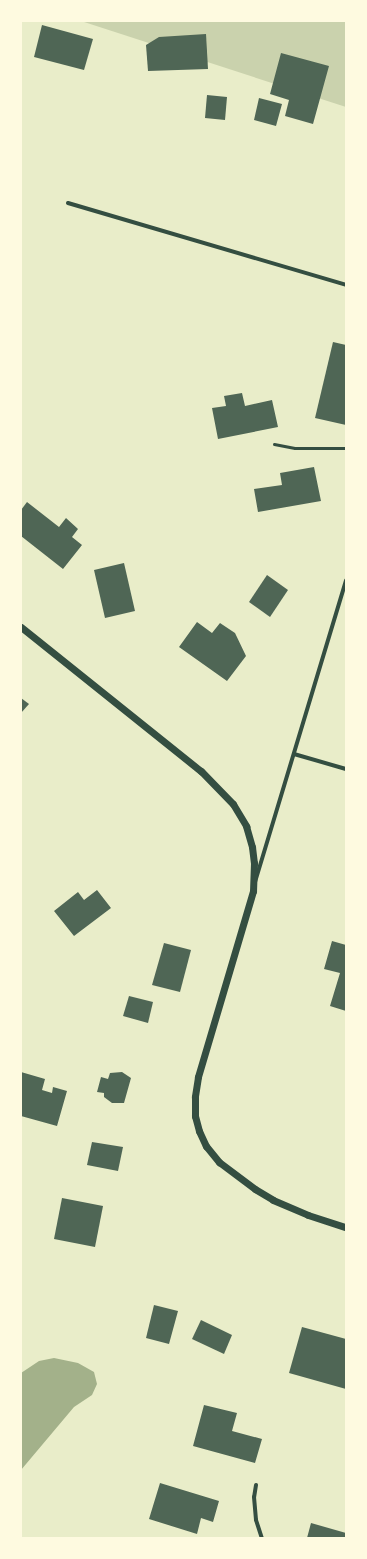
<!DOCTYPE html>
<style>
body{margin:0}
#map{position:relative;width:367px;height:1559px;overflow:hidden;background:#e9edc9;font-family:Jost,sans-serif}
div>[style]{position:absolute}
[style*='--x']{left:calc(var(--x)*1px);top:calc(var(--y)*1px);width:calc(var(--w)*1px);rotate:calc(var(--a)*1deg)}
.green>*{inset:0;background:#cad2ad}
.water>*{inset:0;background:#a3b18a}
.building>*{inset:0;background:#4f6655}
.service>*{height:3px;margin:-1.5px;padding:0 1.5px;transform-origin:1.5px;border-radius:1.5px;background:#344e41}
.minor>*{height:4px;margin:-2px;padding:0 2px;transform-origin:2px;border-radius:2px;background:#344e41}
.tertiary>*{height:7px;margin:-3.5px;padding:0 3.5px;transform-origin:3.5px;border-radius:3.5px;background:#344e41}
span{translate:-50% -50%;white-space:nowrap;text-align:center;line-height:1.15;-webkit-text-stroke:3.5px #fefae0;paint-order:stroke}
.frame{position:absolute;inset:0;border:22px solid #fefae0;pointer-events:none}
</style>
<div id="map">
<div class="green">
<i style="clip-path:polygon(81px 21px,346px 21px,346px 107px)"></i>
</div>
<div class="water">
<i style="clip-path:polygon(54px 1358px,78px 1363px,94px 1372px,97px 1384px,92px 1395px,74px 1407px,21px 1470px,21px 1373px,39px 1361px)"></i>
</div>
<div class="building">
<i style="clip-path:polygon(42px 25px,93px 39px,84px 70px,34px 57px)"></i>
<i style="clip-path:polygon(206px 34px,208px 69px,148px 71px,146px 45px,159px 37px)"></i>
<i style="clip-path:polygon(281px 53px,329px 66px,313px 124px,285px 116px,289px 100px,270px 94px)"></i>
<i style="clip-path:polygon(207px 95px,227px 97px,225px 120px,205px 118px)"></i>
<i style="clip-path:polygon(259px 98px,282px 104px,276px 126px,254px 120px)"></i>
<i style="clip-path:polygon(333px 342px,346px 345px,346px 425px,315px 418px)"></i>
<i style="clip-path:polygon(242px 393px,245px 406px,272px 400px,278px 427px,218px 439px,212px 408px,226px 406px,224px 396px)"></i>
<i style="clip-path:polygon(314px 467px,321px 501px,258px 512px,254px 489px,282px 485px,280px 473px)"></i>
<i style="clip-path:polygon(27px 502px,59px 527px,66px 518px,78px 529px,72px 537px,82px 545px,63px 569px,21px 536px,21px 510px)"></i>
<i style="clip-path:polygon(124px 563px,135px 611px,105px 618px,94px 570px)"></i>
<i style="clip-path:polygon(267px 575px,288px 590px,270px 617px,249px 602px)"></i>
<i style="clip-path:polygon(197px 622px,212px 633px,220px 623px,235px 633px,246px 656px,227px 681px,179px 647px)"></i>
<i style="clip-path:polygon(21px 698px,29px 704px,21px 713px)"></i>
<i style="clip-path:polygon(97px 890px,111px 908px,74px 936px,54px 911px,78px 892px,84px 900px)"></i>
<i style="clip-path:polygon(332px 941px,346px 945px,346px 1011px,330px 1006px,340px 973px,324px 969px)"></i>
<i style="clip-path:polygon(164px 943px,191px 950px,180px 992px,152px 985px)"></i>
<i style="clip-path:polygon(129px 996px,153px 1002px,148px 1023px,123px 1016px)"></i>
<i style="clip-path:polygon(21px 1072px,45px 1079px,42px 1090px,52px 1093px,53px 1087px,67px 1091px,57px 1126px,21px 1116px)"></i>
<i style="clip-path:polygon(122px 1072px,131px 1078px,124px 1103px,112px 1103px,104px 1097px,104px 1093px,97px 1092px,101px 1077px,108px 1079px,110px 1073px)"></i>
<i style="clip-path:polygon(92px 1142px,123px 1147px,118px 1171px,87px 1165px)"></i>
<i style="clip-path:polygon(62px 1198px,103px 1206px,95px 1247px,54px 1239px)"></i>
<i style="clip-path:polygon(154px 1305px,178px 1311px,169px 1344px,146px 1338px)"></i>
<i style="clip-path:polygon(201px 1320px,232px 1335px,224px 1354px,192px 1339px)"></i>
<i style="clip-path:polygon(302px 1327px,346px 1339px,346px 1389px,289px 1373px)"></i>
<i style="clip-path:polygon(204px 1405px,237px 1413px,232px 1431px,262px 1439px,255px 1463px,193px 1446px)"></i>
<i style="clip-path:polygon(160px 1483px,219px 1501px,213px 1522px,201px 1518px,197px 1534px,149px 1519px)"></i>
<i style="clip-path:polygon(311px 1523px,346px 1533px,346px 1538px,307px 1538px)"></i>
</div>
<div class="service">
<i style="--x:274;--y:444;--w:21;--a:11"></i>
<i style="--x:295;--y:448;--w:51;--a:0"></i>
</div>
<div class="minor">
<i style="--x:68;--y:203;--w:290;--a:16.4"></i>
<i style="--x:294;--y:754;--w:54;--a:16.1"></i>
<i style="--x:255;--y:882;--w:315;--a:-73.2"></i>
<i style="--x:256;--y:1485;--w:12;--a:99"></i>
<i style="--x:254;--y:1497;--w:23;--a:85"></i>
<i style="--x:256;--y:1520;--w:19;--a:72"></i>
</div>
<div class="tertiary">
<i style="--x:21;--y:627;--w:231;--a:38.7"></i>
<i style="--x:201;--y:771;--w:46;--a:45.9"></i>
<i style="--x:233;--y:804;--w:26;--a:59"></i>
<i style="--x:246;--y:826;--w:22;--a:74"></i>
<i style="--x:252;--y:847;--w:16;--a:83"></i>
<i style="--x:254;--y:863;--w:28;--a:92"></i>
<i style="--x:253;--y:891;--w:194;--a:106.5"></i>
<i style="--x:198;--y:1077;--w:20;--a:99"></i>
<i style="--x:195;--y:1097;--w:19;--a:90"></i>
<i style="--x:195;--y:1116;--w:16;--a:75"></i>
<i style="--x:199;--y:1131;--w:17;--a:65"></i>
<i style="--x:206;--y:1146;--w:21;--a:51"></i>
<i style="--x:219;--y:1162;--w:45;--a:36.9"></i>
<i style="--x:255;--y:1189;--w:21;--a:31"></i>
<i style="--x:273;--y:1200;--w:38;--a:23"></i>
<i style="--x:308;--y:1215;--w:40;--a:18"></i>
</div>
<div class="frame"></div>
</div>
